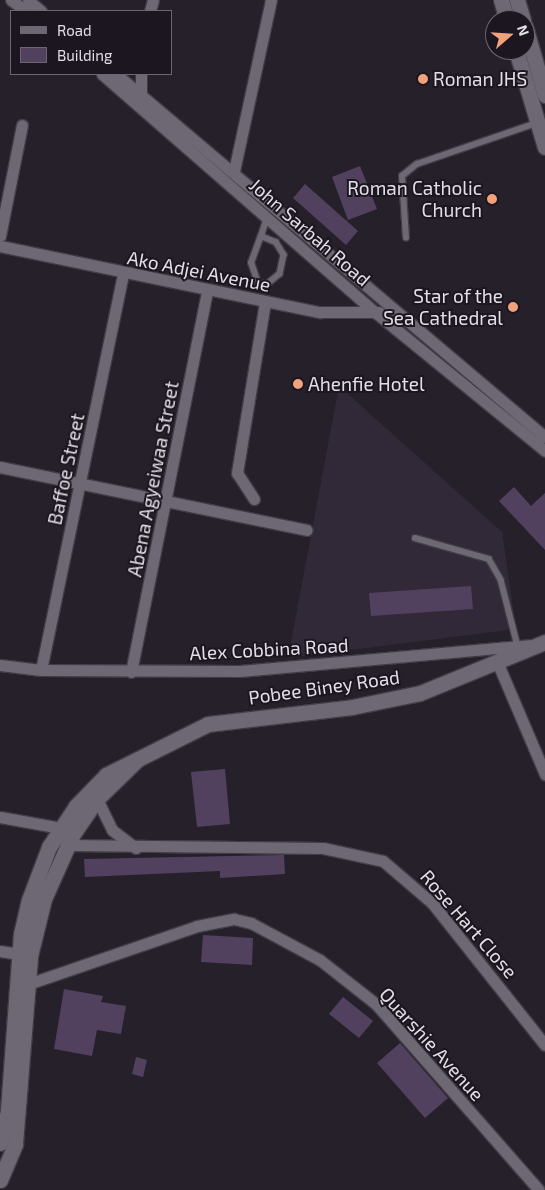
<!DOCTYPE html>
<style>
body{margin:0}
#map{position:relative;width:545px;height:1190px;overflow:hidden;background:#25202a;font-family:"Exo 2",sans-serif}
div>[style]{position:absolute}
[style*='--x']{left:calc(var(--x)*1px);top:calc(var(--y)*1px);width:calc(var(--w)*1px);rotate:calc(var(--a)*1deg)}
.built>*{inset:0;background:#322938}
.building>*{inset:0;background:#51415e}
.roads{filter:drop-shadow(1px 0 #413c45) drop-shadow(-1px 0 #413c45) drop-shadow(0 1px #413c45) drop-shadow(0 -1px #413c45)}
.lane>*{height:5.5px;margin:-2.75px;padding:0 2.75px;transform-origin:2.75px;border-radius:2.75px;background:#6e6774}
.street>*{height:11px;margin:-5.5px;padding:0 5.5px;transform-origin:5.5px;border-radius:5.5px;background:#6e6774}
.secondary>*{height:15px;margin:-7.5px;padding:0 7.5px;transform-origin:7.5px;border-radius:7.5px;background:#6e6774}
.dots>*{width:14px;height:14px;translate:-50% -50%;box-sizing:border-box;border:2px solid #1c1620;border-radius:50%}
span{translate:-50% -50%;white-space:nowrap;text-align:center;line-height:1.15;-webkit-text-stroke:4px #1c1620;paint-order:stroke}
.poi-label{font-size:19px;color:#e1dee5}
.left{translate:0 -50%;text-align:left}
.right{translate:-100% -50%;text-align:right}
.street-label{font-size:19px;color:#e1dee5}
.legend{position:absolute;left:10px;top:10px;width:162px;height:65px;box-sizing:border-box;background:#1c1620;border:1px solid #6b666f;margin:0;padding:6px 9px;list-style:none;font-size:15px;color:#e1dee5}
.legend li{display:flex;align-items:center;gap:10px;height:25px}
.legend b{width:25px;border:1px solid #6b666f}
.north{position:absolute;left:485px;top:10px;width:50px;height:50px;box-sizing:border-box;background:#1c1620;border:1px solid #6b666f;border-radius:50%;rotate:71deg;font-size:14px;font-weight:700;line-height:20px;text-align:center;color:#e1dee5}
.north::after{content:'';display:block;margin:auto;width:18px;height:22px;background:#f1a17c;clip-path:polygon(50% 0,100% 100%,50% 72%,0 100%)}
</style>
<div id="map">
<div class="built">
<i style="clip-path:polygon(339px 386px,502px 532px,516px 629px,288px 658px)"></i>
</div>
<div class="building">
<i style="clip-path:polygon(360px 166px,377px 209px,348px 220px,332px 177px)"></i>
<i style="clip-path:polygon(305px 184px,358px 231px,346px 245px,293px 198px)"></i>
<i style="clip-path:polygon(514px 487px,531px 506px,545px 493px,545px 550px,499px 501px)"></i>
<i style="clip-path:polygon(471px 586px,473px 609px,371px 616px,369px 593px)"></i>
<i style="clip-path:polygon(225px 769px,230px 824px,197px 827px,191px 772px)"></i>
<i style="clip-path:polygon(284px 855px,285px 874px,220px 878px,220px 871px,85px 877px,84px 859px)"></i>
<i style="clip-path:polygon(203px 935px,253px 938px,252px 965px,201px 962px)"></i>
<i style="clip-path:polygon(64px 989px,103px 996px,101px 1002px,126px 1006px,121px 1034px,97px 1030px,92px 1056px,54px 1049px)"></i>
<i style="clip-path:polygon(343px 997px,373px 1021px,359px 1038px,329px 1014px)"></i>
<i style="clip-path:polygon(400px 1043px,448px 1098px,425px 1118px,377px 1063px)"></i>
<i style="clip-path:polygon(136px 1057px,147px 1060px,143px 1077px,132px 1074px)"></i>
</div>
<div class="roads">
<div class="lane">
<i style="--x:261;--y:236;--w:16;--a:22"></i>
<i style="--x:276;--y:242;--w:15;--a:58"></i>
<i style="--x:284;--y:255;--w:19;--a:102"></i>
<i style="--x:280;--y:274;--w:17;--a:140"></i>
<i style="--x:267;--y:285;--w:9;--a:-167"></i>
<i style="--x:258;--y:283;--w:21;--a:-109"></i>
<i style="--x:251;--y:263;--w:29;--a:-70"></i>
<i style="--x:261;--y:236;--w:19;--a:-72"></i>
<i style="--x:406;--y:238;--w:62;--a:-93.7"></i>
<i style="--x:402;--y:176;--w:19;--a:-39"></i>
<i style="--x:417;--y:164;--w:127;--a:-18.9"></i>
<i style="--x:415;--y:538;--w:77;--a:15.8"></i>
<i style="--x:489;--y:559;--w:24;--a:60"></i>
<i style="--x:501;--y:580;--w:68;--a:75.6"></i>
</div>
<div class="street">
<i style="--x:11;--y:0;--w:19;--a:36"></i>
<i style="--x:28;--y:0;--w:17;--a:40"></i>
<i style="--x:150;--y:11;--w:11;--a:-75"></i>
<i style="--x:102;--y:74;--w:364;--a:41.1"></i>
<i style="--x:376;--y:313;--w:218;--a:39.2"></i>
<i style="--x:116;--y:74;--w:562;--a:40.24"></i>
<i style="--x:141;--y:74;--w:20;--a:90"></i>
<i style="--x:234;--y:171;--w:175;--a:-77.8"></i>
<i style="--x:0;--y:236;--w:113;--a:-78.8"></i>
<i style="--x:0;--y:246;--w:327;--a:11.7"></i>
<i style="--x:320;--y:312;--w:59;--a:0"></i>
<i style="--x:0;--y:467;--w:313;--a:11.6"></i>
<i style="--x:254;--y:499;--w:31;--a:-123"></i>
<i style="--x:237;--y:473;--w:173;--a:-80.7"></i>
<i style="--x:498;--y:664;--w:120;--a:66.9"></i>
<i style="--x:0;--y:665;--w:41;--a:7"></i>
<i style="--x:41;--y:670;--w:199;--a:0.3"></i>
<i style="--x:240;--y:671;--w:290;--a:-5.1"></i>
<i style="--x:41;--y:670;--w:404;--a:-78.3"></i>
<i style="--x:131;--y:672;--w:388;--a:-78.7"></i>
<i style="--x:97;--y:799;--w:34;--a:64"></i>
<i style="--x:112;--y:830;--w:30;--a:37"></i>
<i style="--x:0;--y:817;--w:62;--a:10.2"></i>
<i style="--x:68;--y:845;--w:255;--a:0.7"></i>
<i style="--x:323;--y:848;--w:61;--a:12.2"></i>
<i style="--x:383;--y:861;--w:65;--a:40.6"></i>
<i style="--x:432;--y:903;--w:181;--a:51.5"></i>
<i style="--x:0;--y:951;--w:19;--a:9"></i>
<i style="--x:28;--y:984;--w:179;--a:-18.9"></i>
<i style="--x:197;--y:926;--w:38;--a:-11"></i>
<i style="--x:234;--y:919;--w:17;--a:13"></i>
<i style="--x:251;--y:923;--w:78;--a:28.2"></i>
<i style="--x:320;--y:960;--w:71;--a:38.2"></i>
<i style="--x:376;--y:1004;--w:247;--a:48.8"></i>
</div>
<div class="secondary">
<i style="--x:501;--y:0;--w:21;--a:73"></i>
<i style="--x:517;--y:0;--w:21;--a:73"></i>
<i style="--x:525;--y:26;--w:72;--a:73.8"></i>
<i style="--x:516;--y:50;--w:101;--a:73.4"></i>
<i style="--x:0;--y:1143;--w:34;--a:-76"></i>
<i style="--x:8;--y:1110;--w:176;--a:-85.8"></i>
<i style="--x:21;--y:934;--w:35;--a:-77"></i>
<i style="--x:29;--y:900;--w:57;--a:-69.3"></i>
<i style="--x:49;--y:847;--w:49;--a:-56.6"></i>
<i style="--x:76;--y:806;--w:43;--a:-45.9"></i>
<i style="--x:106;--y:775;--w:114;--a:-26.6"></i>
<i style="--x:208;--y:724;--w:145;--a:-6.7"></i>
<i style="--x:352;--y:707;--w:69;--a:-11.6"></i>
<i style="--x:420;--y:693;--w:135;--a:-22.2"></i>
<i style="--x:0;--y:1180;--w:39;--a:-67"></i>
<i style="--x:15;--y:1144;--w:189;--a:-85.4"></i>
<i style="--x:30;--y:956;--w:59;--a:-76.2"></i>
<i style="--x:44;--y:899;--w:71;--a:-66"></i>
<i style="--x:73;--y:834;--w:42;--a:-55.6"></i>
<i style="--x:97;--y:799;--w:57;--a:-44.3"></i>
</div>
</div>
<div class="dots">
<i style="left:423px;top:79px;background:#f1a17c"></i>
<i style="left:492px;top:199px;background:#f1a17c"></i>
<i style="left:513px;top:307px;background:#f1a17c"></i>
<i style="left:298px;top:384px;background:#f1a17c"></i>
</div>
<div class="poi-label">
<span class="left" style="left:433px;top:79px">Roman JHS</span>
<span class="right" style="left:482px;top:199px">Roman Catholic<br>Church</span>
<span class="right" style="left:503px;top:307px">Star of the<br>Sea Cathedral</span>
<span class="left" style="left:308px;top:384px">Ahenfie Hotel</span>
</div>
<div class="street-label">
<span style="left:310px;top:232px;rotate:41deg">John Sarbah Road</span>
<span style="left:199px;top:271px;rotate:11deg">Ako Adjei Avenue</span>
<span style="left:66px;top:469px;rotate:-78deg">Baffoe Street</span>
<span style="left:153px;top:479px;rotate:-79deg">Abena Agyeiwaa Street</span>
<span style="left:269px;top:649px;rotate:-3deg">Alex Cobbina Road</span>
<span style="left:324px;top:687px;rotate:-8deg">Pobee Biney Road</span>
<span style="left:469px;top:924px;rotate:49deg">Rose Hart Close</span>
<span style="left:432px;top:1044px;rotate:48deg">Quarshie Avenue</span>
</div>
<ul class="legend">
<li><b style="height:6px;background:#6e6774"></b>Road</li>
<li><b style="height:14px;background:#51415e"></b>Building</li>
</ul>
<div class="north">N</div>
</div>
